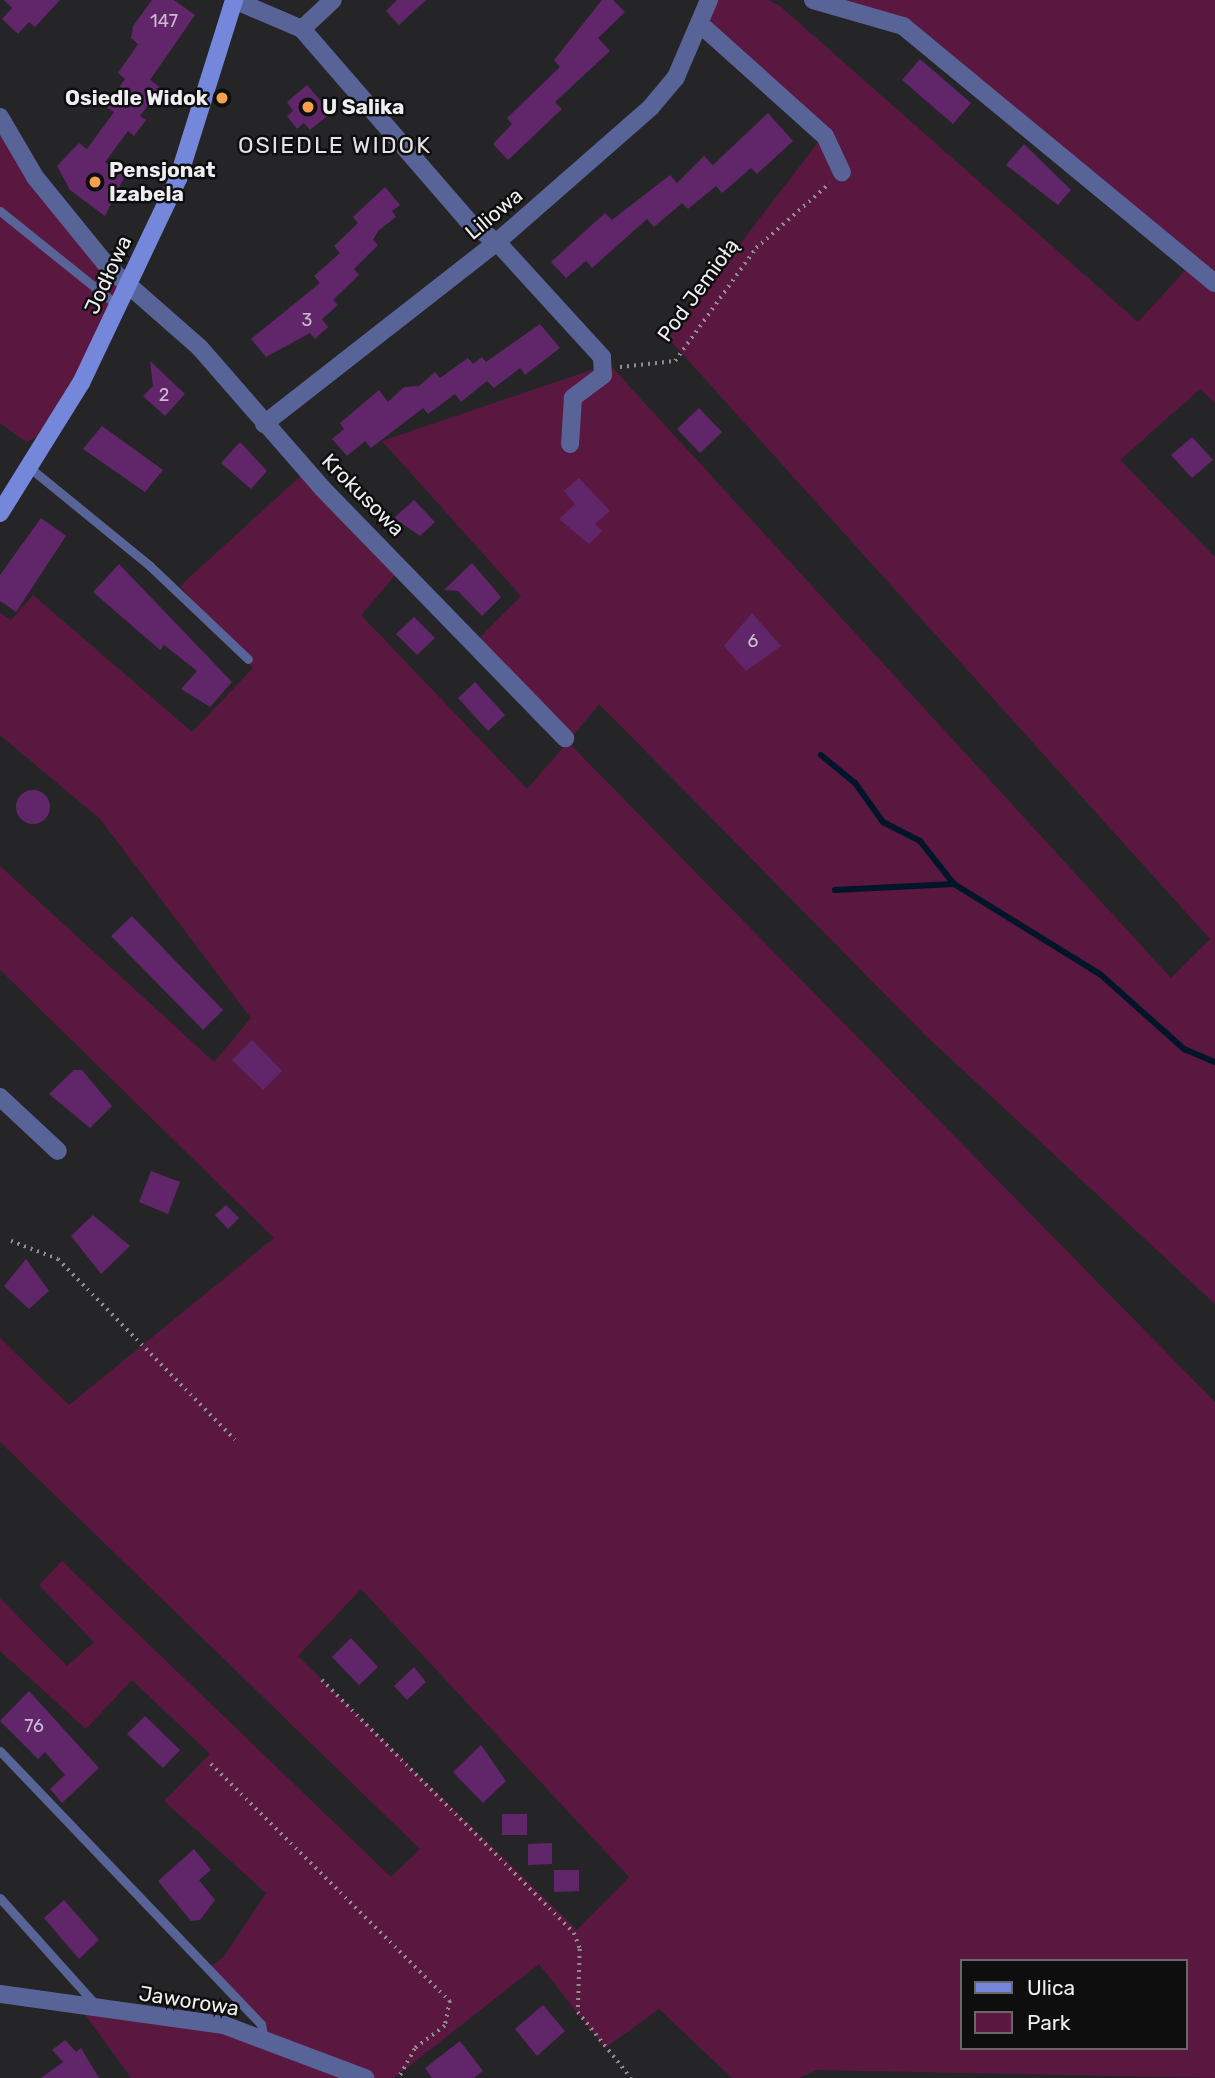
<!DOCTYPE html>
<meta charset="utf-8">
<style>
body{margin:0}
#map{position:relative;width:1215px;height:2078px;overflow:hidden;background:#252427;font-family:Rubik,sans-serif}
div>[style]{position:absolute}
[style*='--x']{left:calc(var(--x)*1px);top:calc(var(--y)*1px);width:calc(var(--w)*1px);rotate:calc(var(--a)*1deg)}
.green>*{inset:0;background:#5a1840}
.stream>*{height:6px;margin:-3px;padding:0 3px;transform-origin:3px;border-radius:3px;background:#001529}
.building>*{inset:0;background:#61266a}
.round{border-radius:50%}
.path>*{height:3.5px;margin-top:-1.75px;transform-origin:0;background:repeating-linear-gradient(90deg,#8f8e91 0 2px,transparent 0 7px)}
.lane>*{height:9px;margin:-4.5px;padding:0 4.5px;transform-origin:4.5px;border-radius:4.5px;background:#586498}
.street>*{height:18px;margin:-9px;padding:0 9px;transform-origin:9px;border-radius:9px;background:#586498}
.secondary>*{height:18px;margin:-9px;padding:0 9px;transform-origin:9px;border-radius:9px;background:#7487da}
.dots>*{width:19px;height:19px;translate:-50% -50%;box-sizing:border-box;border:4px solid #0e0e0f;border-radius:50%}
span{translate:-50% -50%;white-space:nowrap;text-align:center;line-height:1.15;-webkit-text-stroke:5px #0e0e0f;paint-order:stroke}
.number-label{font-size:18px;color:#cbbbce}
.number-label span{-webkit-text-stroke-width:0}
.poi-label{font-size:21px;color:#eeedef;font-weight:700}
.right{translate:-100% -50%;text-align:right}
.left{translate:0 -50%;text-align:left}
.street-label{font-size:21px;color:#eeedef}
.neighbourhood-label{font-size:23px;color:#e2e1e5;letter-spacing:2px}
.legend{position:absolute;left:960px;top:1959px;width:228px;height:91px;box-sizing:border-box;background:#0e0e0f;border:2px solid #686769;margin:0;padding:9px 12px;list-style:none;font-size:21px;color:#eeedef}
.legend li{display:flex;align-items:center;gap:14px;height:35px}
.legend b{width:35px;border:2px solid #686769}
</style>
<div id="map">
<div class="green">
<i style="clip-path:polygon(evenodd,709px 0,768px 0,780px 6px,1138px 322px,1192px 263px,903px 26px,813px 0,1215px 0,1215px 403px,1200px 389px,1120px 460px,1215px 557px,1215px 1304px,924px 1034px,599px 704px,568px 742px,1215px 1402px,1215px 2078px,817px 2070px,799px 2078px,732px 2078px,659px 2009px,605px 2048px,539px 1964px,394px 2078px,131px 2078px,81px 2009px,264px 2039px,261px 2024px,208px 1968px,223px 1958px,266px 1893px,164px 1801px,210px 1754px,132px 1680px,86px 1729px,0 1651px,0 1598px,67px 1666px,94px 1642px,39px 1585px,62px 1561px,391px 1877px,420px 1849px,0 1442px,0 1338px,69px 1405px,274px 1238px,0 970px,0 866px,214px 1062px,251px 1018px,100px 819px,0 735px,0 613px,11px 620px,33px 595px,192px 732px,253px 668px,180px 586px,306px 471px,403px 566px,361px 615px,527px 789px,568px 742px,477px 640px,521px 596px,382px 441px,609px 364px,1171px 978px,1210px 939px,668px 338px,819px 141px,696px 33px,709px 0,361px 1589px,629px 1877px,577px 1930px,298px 1656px,361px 1589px,709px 0,961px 1961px,1185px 1961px,1185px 2048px,961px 2048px,961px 1961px)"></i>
<i style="clip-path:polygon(0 117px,128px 286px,58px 426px,26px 442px,0 423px)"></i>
</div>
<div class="stream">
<i style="--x:821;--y:755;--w:44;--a:39.5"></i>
<i style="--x:855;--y:783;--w:48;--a:54.3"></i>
<i style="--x:883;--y:822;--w:42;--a:27.2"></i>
<i style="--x:920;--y:841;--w:55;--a:51.7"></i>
<i style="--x:954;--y:884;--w:172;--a:31.7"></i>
<i style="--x:1100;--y:974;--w:113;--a:41.8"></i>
<i style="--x:1184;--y:1049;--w:34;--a:23"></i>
<i style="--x:835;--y:890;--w:119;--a:-2.9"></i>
</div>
<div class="building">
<i style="clip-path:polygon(4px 0,60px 0,35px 27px,29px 22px,18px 34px,2px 19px,12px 8px)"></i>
<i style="clip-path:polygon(152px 0,174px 0,195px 15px,150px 80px,161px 88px,140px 116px,146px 120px,134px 136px,128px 131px,105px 162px,125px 176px,105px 216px,70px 190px,57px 166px,79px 143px,87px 149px,114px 112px,105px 106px,125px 79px,118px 73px,138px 44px,131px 38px,133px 26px)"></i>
<i style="clip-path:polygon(397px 0,426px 0,399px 25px,386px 11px)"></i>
<i style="clip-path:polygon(602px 0,613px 0,625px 12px,598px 38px,610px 51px,555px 102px,562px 109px,508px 160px,493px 144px,512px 124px,507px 118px,560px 67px,554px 60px)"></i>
<i style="clip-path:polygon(920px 59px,971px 103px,953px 124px,902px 80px)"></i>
<i style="clip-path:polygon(307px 85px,331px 113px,310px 130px,304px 123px,297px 129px,287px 116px,293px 111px,287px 102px)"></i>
<i style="clip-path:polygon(768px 113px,793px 141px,757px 174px,751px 168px,722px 193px,716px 186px,688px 209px,682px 203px,654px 227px,647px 219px,592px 268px,586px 261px,566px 278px,551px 262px,605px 213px,612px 220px,670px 175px,677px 183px,704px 156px,713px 165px)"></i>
<i style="clip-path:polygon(1024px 144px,1071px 190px,1058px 205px,1006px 165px)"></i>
<i style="clip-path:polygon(385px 187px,400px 205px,392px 211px,396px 217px,378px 231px,373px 240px,378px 245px,354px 269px,359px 275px,333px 300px,338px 305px,322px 319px,328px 327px,315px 339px,310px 333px,266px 357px,251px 339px,320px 283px,314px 276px,340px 253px,334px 246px,358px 223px,353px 217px)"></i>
<i style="clip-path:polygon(540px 324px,560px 348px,525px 375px,520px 368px,494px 388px,487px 381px,461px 402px,455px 394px,428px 414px,423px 408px,371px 448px,365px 441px,347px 456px,332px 439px,344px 429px,340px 423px,379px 390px,388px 402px,404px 387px,419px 386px,435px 372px,440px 378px,468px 358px,473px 364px,482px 357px,486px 362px)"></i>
<i style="clip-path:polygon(150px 361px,185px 394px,165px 416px,143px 396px,153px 386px)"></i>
<i style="clip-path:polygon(699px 408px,722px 432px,700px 453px,677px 429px)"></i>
<i style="clip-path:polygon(102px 426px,163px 470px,145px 492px,83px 449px)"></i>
<i style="clip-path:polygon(1192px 437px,1213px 460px,1192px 478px,1171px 455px)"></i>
<i style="clip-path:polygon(240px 442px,267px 471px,251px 489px,221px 463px)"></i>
<i style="clip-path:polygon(579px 478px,610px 511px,595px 524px,602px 531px,589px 544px,559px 519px,575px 504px,564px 491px)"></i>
<i style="clip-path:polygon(414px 500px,435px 522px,420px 536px,394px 518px)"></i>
<i style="clip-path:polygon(41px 518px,66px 536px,16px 612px,0 601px,0 575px)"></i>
<i style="clip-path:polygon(472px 563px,501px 597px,482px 616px,458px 591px,444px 590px)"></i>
<i style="clip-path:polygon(119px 564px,232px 682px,210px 707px,181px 689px,197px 671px,164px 645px,160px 650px,93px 592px)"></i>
<i style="clip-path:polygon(752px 613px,781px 646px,746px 671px,724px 646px)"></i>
<i style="clip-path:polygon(414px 617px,435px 638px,417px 655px,396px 634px)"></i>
<i style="clip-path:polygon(475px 682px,505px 715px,488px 731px,458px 698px)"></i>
<i class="round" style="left:16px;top:790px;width:34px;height:34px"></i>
<i style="clip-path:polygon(132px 916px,223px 1010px,203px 1030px,111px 936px)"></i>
<i style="clip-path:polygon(252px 1040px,282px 1071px,263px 1090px,232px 1060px)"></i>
<i style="clip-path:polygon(74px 1070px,82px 1070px,112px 1106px,90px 1128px,49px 1094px)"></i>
<i style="clip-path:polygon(151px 1171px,180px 1182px,168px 1214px,139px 1202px)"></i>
<i style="clip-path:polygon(226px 1205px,239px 1218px,228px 1229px,215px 1215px)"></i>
<i style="clip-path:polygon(93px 1215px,130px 1246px,101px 1274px,71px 1236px)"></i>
<i style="clip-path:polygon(26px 1259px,49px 1291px,29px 1309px,4px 1286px)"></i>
<i style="clip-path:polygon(351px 1638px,378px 1667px,359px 1685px,332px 1657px)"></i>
<i style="clip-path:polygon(414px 1667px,426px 1682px,407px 1700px,394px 1686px)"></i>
<i style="clip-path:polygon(29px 1691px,99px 1768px,62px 1803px,50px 1789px,65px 1775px,45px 1752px,38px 1759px,0 1721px)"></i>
<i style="clip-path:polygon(145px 1716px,180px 1750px,163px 1768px,127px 1734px)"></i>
<i style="clip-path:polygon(481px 1745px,506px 1781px,483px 1803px,453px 1772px)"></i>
<i style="clip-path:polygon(502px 1814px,527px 1814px,527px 1835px,502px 1835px)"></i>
<i style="clip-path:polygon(552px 1843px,552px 1864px,528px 1865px,528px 1844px)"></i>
<i style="clip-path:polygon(194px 1849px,211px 1870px,199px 1880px,215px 1900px,200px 1920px,191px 1921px,158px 1881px)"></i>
<i style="clip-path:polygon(554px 1870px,579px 1870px,579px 1891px,554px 1892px)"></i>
<i style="clip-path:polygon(64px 1900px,99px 1940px,79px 1959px,44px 1918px)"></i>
<i style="clip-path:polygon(543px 2005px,565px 2031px,537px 2056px,515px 2029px)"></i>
<i style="clip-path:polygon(65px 2040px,76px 2052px,81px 2048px,99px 2078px,41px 2078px,63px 2062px,52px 2050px)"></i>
<i style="clip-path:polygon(460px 2041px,483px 2071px,474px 2078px,432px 2078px,425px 2068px)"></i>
</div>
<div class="path">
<i style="--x:620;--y:367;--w:55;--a:-6.2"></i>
<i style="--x:675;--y:361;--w:139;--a:-54.4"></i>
<i style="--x:756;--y:248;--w:98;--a:-41.3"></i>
<i style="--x:11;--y:1241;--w:50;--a:21"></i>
<i style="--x:58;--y:1259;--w:253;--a:45.6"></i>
<i style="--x:322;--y:1680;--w:357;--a:45.1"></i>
<i style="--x:574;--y:1933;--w:17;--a:69"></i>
<i style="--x:580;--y:1949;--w:63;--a:91.8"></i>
<i style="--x:578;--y:2012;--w:85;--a:51.2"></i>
<i style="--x:211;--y:1764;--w:337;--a:44.8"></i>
<i style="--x:450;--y:2001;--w:25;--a:101"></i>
<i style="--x:445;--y:2026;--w:38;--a:143"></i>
<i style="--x:415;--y:2049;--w:33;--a:119"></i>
</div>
<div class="lane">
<i style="--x:0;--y:211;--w:151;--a:38.8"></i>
<i style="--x:30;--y:468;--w:155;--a:39.2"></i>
<i style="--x:150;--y:566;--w:135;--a:43.5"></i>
<i style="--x:0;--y:1751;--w:378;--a:46.3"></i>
<i style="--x:261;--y:2024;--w:15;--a:79"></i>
<i style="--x:0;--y:1898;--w:145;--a:48.1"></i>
</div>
<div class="street">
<i style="--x:234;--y:0;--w:74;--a:23.1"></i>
<i style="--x:302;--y:29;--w:255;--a:49.1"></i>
<i style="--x:469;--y:222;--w:34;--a:36"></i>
<i style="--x:497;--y:242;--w:156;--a:47.6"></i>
<i style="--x:602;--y:357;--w:18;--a:87"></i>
<i style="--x:603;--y:375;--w:38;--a:143"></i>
<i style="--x:573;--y:398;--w:46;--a:93.7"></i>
<i style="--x:813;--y:0;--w:94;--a:16.1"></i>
<i style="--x:903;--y:26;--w:404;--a:39.5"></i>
<i style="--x:700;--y:24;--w:168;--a:41.9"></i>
<i style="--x:825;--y:136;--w:40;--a:65"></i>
<i style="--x:302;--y:29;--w:42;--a:-43.1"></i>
<i style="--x:0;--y:117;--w:69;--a:59.7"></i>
<i style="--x:35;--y:177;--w:117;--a:50.9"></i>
<i style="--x:109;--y:268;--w:121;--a:41.3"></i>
<i style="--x:200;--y:348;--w:186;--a:48.9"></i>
<i style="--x:322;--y:488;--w:349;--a:45.8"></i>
<i style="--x:264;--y:424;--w:296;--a:-38"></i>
<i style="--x:497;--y:242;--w:205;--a:-41.2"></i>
<i style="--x:651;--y:107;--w:39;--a:-50"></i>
<i style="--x:676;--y:77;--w:84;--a:-66.8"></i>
<i style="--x:0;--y:1097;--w:79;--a:43"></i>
<i style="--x:0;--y:1994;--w:226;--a:7.9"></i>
<i style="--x:224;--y:2025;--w:151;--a:20.6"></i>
</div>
<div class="secondary">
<i style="--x:0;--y:513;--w:153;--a:-58.1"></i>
<i style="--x:81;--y:383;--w:226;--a:-64.6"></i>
<i style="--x:178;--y:179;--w:188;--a:-72.6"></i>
</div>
<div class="dots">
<i style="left:222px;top:98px;background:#f8a04b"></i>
<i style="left:308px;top:107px;background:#f8a04b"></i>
<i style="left:95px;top:182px;background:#f8a04b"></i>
</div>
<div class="number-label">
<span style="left:164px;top:21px">147</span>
<span style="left:307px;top:320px">3</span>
<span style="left:164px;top:395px">2</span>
<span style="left:753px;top:641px">6</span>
<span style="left:34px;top:1726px">76</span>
</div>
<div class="poi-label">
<span class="right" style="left:208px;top:98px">Osiedle Widok</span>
<span class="left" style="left:322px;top:107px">U Salika</span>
<span class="left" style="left:109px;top:182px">Pensjonat<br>Izabela</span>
</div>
<div class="street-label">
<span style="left:494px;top:214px;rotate:-40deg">Liliowa</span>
<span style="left:108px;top:275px;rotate:-65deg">Jodłowa</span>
<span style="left:698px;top:290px;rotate:-54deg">Pod Jemiołą</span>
<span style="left:363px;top:495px;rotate:45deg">Krokusowa</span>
<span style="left:189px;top:2001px;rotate:9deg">Jaworowa</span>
</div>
<div class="neighbourhood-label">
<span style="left:335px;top:145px">OSIEDLE WIDOK</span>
</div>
<ul class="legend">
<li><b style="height:9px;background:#7487da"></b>Ulica</li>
<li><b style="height:19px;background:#5a1840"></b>Park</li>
</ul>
</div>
